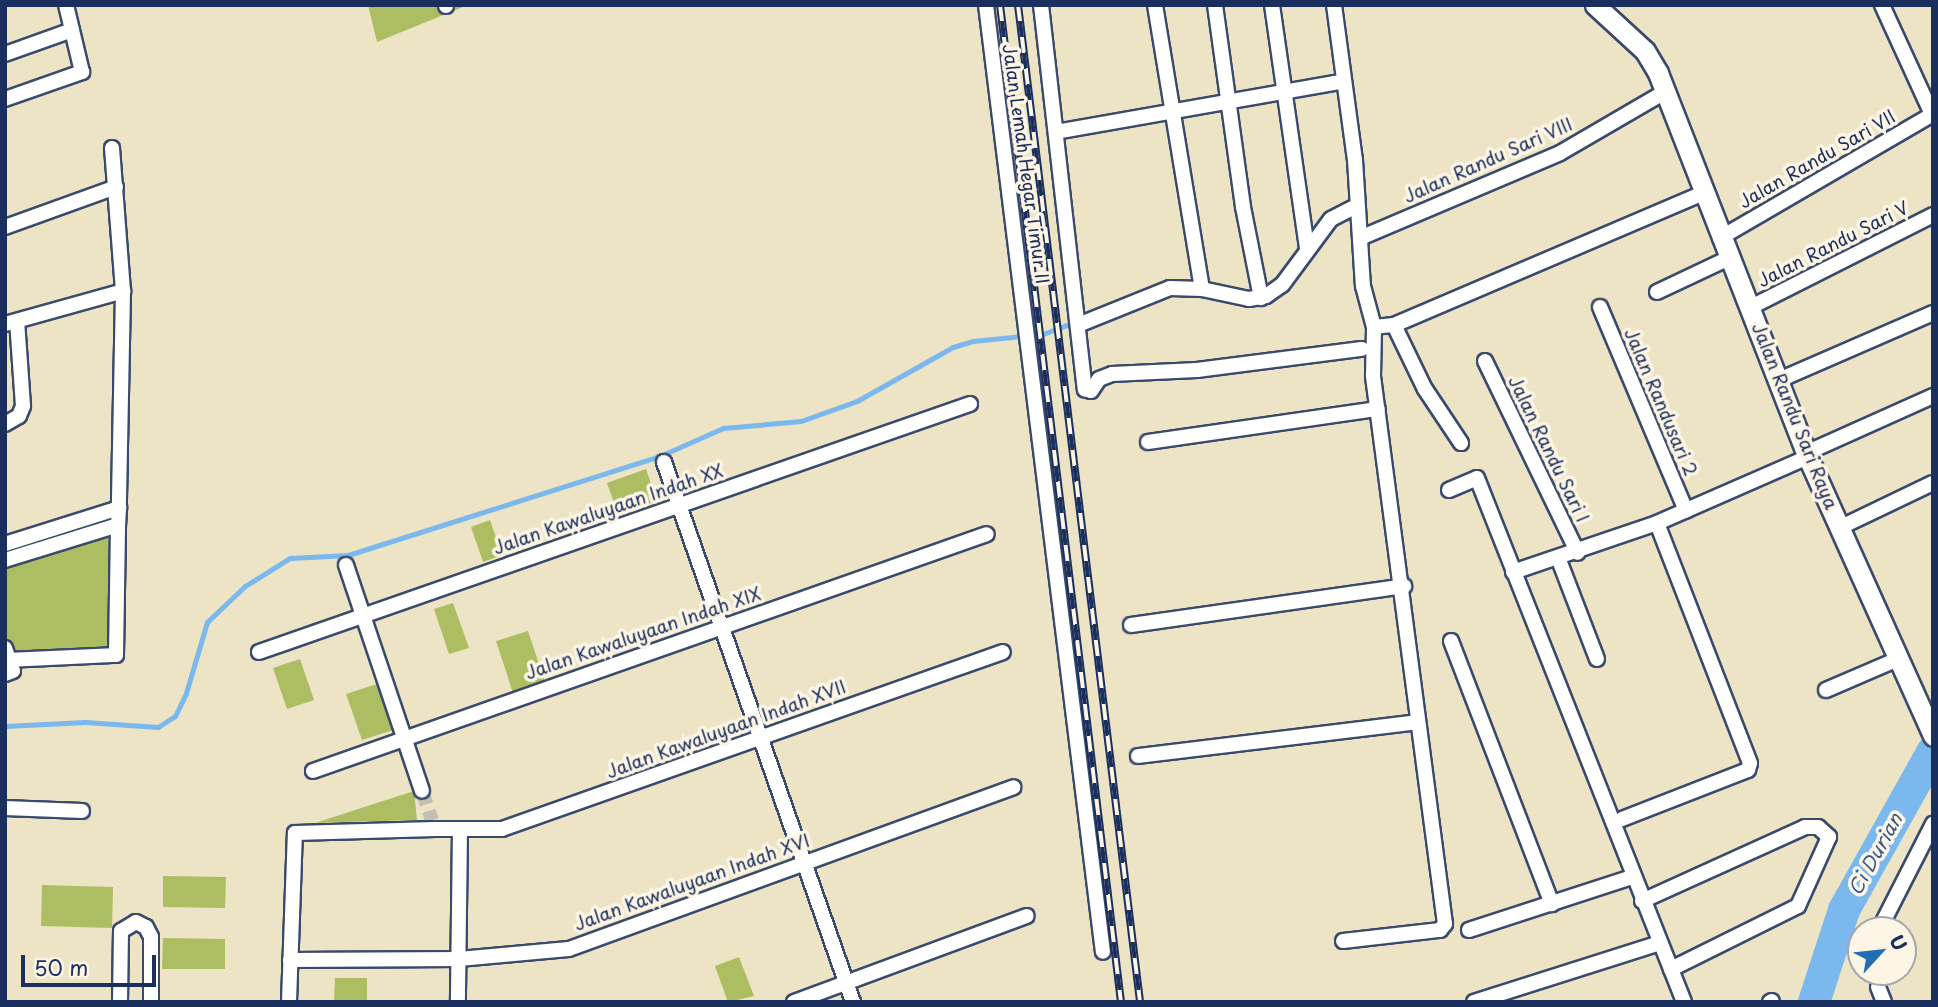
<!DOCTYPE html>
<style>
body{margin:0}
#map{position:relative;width:1938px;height:1007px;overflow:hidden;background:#ece4c4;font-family:"Playpen Sans",sans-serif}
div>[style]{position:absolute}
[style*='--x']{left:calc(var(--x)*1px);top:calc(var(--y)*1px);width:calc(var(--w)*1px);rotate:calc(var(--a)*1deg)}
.green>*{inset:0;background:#acbe61}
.stream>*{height:5px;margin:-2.5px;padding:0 2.5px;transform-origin:2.5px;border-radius:2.5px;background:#7ab8ed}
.river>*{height:32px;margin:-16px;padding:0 16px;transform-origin:16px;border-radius:16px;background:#7ab8ed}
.street-tunnel>*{height:14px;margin-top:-7px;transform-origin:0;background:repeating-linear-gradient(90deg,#c2c0b0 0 14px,transparent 0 21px)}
.roads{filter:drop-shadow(2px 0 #3a4a6d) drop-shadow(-2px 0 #3a4a6d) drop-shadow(0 2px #3a4a6d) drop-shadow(0 -2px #3a4a6d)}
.street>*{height:14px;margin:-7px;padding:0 7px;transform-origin:7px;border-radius:7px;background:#fff}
.secondary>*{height:19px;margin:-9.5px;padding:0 9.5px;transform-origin:9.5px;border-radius:9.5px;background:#fff}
.rail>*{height:8px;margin-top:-4px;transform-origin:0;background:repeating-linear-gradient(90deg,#fcf5e5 0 16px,#1b2f5e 0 32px);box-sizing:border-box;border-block:2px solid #1b2f5e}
span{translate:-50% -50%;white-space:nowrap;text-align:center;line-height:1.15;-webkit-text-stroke:7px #fcf5e5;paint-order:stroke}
.street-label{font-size:18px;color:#1b2f5e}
.water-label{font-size:19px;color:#385889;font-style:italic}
.frame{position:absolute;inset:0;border:7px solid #1b2f5e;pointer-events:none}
.north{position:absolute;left:1847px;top:916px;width:70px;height:70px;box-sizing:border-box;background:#fcf5e5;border:2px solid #a2a6af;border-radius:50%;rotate:63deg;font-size:19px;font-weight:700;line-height:28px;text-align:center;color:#1b2f5e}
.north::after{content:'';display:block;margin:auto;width:24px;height:32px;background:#1f6fb2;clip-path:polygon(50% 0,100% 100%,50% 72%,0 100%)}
.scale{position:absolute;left:21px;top:955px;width:135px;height:32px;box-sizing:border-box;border:4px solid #1b2f5e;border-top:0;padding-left:9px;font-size:21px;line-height:24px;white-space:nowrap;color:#1b2f5e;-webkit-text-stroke:5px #fcf5e5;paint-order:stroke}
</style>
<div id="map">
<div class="green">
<i style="clip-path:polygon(368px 5px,468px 5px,377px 42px)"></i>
<i style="clip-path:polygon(646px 469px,657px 501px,618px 514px,607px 483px)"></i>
<i style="clip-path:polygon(490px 520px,502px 555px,483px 562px,471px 527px)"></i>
<i style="clip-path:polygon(116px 528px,114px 652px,11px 658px,5px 642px,5px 562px)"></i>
<i style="clip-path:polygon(453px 603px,469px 648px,449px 654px,434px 609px)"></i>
<i style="clip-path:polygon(528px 631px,545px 682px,513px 693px,496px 641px)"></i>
<i style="clip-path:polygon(300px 659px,314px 700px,287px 709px,273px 668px)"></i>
<i style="clip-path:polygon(377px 684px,393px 730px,362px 740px,346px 694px)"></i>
<i style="clip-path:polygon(414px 791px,417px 820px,315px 823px)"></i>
<i style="clip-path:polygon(163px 876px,226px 877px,225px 908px,163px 907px)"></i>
<i style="clip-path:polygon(42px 885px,113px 887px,112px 928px,41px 926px)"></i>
<i style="clip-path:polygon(163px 938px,225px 939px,225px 969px,162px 969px)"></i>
<i style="clip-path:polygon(739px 957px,754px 996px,728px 1002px,715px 966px)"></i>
<i style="clip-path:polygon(335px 978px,367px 978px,367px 1002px,334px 1002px)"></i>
</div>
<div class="stream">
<i style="--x:5;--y:726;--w:80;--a:-2.9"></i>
<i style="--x:85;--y:722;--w:73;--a:3.9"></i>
<i style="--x:158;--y:727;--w:20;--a:-33"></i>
<i style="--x:175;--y:716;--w:25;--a:-64"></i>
<i style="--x:186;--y:693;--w:74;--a:-73.5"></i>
<i style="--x:207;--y:622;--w:52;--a:-43.5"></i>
<i style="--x:245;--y:586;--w:53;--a:-31.9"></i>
<i style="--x:290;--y:558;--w:58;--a:-3"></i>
<i style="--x:348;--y:555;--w:327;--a:-17.6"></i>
<i style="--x:660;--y:456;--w:69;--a:-24"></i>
<i style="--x:723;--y:428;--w:78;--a:-5.1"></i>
<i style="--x:801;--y:421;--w:59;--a:-19.7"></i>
<i style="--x:857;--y:401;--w:110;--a:-29.4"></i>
<i style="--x:953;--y:347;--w:21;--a:-17"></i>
<i style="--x:973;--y:341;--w:70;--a:-5.7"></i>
<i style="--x:1043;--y:334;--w:34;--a:-21"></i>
</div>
<div class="river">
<i style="--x:1814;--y:1002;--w:97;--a:-71.9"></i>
<i style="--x:1844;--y:910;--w:182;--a:-60.8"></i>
</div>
<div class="street-tunnel">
<i style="--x:422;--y:791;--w:31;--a:71"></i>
</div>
<div class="roads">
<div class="street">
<i style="--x:446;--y:5;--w:1;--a:90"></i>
<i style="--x:986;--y:5;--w:954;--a:82.96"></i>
<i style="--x:1041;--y:5;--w:387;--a:83.5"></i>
<i style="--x:1085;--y:389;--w:6;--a:18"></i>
<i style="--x:1091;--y:391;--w:14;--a:-56"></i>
<i style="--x:1099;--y:379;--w:14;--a:-21"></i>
<i style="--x:1112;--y:374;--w:85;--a:-2.7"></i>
<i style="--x:1197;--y:370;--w:166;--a:-7.3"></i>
<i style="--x:1155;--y:5;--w:288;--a:80.6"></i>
<i style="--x:1215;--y:5;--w:204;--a:82.1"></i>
<i style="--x:1243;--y:207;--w:93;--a:78.8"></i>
<i style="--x:1272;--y:5;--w:246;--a:81.8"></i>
<i style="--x:1334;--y:5;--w:156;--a:82.3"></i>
<i style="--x:1355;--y:160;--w:126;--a:86.4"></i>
<i style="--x:1363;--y:286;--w:42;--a:75"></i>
<i style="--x:1374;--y:327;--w:20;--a:-6"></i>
<i style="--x:1394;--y:325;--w:337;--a:-23.1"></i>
<i style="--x:1882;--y:5;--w:120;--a:65.4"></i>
<i style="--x:5;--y:54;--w:71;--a:-19.7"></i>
<i style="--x:5;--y:99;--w:82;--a:-19.3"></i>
<i style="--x:82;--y:72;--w:69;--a:-103.4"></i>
<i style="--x:1056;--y:132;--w:292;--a:-10"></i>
<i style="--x:112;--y:148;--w:143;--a:85.6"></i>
<i style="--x:123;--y:291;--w:217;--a:91.1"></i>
<i style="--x:5;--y:227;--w:118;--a:-19.8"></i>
<i style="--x:1360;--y:238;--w:217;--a:-23"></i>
<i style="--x:1560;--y:153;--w:121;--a:-30.2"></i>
<i style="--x:1720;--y:238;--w:246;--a:-30.2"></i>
<i style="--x:1657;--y:292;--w:80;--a:-25.3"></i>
<i style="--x:1600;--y:307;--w:221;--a:67.1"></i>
<i style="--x:1751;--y:307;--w:204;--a:-26.8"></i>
<i style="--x:5;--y:324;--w:123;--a:-15.6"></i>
<i style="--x:1078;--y:325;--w:99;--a:-21.9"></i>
<i style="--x:1170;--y:288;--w:32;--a:2"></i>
<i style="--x:1202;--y:289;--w:48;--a:12"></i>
<i style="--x:1249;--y:299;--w:17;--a:-10"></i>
<i style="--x:1266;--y:296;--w:19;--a:-35"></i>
<i style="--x:1282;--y:285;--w:82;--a:-53.4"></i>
<i style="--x:1331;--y:219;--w:29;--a:-27"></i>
<i style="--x:1394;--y:325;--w:71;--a:64.2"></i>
<i style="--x:1425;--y:389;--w:65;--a:56.3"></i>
<i style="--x:1485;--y:361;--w:213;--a:64.2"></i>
<i style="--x:1779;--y:380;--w:168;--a:-23.5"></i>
<i style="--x:5;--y:424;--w:16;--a:-30"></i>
<i style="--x:19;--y:416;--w:11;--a:-68"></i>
<i style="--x:23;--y:406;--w:85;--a:-94"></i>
<i style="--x:1148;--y:442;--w:232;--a:-8.2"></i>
<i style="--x:1806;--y:453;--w:139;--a:-24.2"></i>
<i style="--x:664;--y:462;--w:572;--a:70.71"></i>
<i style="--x:1449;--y:490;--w:30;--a:-23"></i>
<i style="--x:1477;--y:478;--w:563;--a:68.44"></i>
<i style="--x:1841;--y:527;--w:102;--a:-25.6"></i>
<i style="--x:5;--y:544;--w:120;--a:-17.5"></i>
<i style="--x:119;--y:508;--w:17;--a:93"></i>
<i style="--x:118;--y:525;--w:118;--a:162.8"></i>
<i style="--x:1559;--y:560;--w:106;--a:69"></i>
<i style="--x:346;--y:565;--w:238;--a:71.4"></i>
<i style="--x:1513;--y:572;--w:152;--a:-18.8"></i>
<i style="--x:1657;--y:523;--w:165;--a:-23.6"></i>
<i style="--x:1131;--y:625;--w:276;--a:-8.1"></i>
<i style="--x:1451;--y:641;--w:282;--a:69"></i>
<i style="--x:5;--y:648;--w:24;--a:71"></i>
<i style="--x:13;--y:671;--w:9;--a:159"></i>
<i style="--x:259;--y:652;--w:753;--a:-19.23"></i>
<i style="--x:9;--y:660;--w:107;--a:-2.7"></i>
<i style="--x:116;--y:655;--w:130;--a:-89.1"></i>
<i style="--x:1826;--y:690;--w:78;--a:-23.3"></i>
<i style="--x:1138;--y:756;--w:282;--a:-6.9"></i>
<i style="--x:313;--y:771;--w:714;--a:-19.37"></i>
<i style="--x:5;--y:808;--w:77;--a:2.2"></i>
<i style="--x:1622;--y:819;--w:135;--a:-21.3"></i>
<i style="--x:1748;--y:770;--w:7;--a:-74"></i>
<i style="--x:1750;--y:763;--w:257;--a:-111.2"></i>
<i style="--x:460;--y:829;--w:42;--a:0"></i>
<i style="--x:502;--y:829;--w:531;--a:-19.46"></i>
<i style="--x:1642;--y:901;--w:179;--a:-24.4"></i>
<i style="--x:1805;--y:827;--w:13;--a:0"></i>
<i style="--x:1818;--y:827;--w:15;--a:42"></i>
<i style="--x:1829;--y:837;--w:76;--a:114.2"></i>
<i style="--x:1798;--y:906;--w:142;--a:153.6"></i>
<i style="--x:1880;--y:928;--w:117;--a:-63"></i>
<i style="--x:1469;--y:930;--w:171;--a:-18"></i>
<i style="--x:1343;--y:941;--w:98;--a:-6.5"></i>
<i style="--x:1440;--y:930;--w:8;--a:-50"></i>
<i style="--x:1445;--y:924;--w:553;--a:-97.49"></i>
<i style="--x:1373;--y:376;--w:49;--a:-88.8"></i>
<i style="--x:290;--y:960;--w:169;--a:-0.3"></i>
<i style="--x:459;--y:959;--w:110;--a:-5.2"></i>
<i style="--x:569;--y:949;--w:473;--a:-20"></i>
<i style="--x:1878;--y:987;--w:16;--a:68"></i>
<i style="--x:120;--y:1002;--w:71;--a:-89.2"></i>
<i style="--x:121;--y:931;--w:17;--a:-31"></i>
<i style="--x:136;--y:922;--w:11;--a:27"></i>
<i style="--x:146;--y:927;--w:11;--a:63"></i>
<i style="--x:151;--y:937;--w:65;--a:90"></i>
<i style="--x:289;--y:1002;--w:169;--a:-88"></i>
<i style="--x:295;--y:833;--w:140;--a:-1.6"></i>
<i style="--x:435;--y:829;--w:25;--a:0"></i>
<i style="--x:460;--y:829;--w:173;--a:90.7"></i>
<i style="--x:794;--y:1002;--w:248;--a:-20.3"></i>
<i style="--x:1474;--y:1002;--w:195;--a:-17.6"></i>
<i style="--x:1770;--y:1002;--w:2;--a:-27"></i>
</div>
<div class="secondary">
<i style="--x:1595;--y:5;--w:68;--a:42.6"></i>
<i style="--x:1645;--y:51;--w:26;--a:59"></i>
<i style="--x:1658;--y:73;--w:408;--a:68.7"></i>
<i style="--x:1806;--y:453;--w:310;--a:65.8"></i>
</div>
</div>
<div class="rail">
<i style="--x:1000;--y:5;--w:1004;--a:83.08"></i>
<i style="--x:1018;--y:5;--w:1004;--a:83.02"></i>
</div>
<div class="street-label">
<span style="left:1817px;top:159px;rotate:-30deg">Jalan Randu Sari VII</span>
<span style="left:1488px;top:160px;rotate:-24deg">Jalan Randu Sari VIII</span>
<span style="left:1026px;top:164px;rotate:82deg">Jalan Lemah Hegar Timur II</span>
<span style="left:1833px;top:244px;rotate:-27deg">Jalan Randu Sari V</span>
<span style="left:1661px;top:402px;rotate:67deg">Jalan Randusari 2</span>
<span style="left:1795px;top:416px;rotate:68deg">Jalan Randu Sari Raya</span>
<span style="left:1549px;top:449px;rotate:64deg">Jalan Randu Sari I</span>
<span style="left:608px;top:509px;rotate:-19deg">Jalan Kawaluyaan Indah XX</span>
<span style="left:643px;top:633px;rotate:-19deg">Jalan Kawaluyaan Indah XIX</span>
<span style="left:726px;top:729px;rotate:-20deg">Jalan Kawaluyaan Indah XVII</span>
<span style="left:692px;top:882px;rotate:-20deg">Jalan Kawaluyaan Indah XVI</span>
</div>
<div class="water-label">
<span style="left:1875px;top:854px;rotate:-61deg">Ci Durian</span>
</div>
<div class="frame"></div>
<div class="north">U</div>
<div class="scale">50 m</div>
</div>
